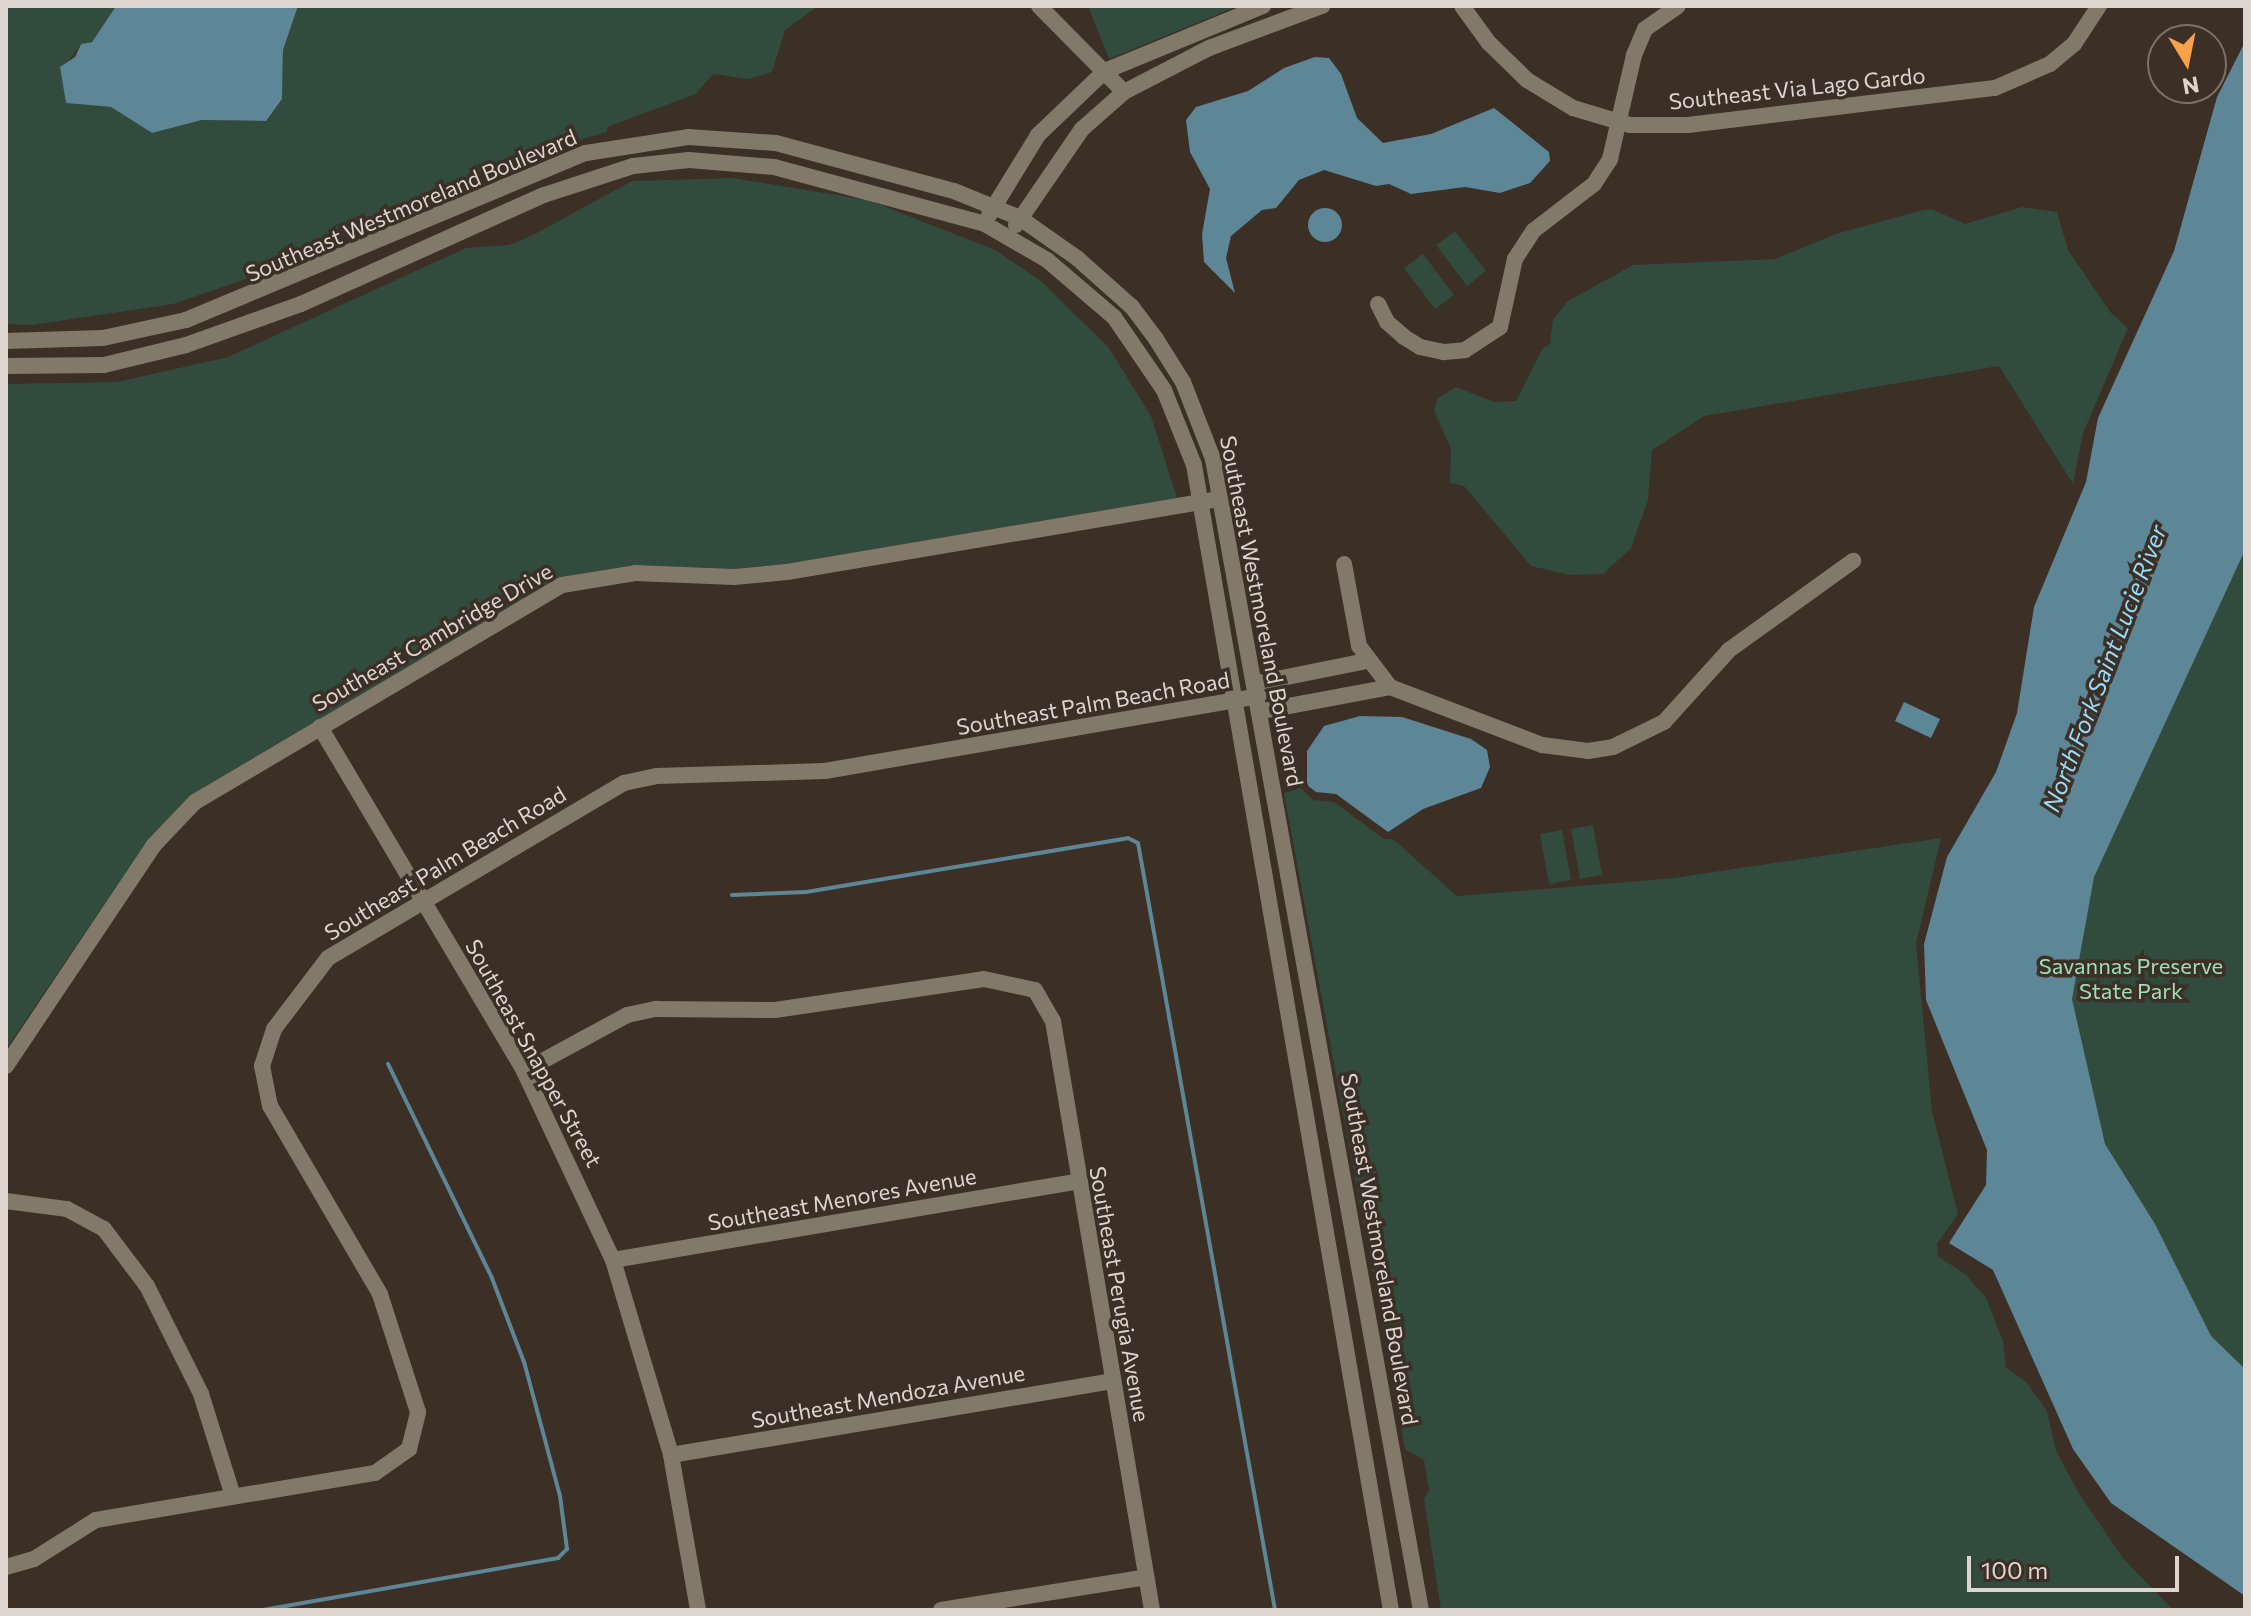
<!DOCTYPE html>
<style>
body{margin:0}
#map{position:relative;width:2251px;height:1616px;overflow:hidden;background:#3c2f26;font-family:Commissioner,sans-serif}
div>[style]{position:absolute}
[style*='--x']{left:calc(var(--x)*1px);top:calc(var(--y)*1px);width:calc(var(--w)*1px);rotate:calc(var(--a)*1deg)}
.green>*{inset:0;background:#314b3c}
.water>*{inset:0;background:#5d8697}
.round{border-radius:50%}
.stream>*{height:4px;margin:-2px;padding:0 2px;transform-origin:2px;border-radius:2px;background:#5d8697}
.minor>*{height:16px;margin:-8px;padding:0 8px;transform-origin:8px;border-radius:8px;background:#82796b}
span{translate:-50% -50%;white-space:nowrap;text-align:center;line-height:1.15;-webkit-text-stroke:7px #3c2f26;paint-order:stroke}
.street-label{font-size:22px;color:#ded5cf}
.park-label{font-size:22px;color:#9edeb9}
.water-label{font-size:24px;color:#94dcf9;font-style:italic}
.frame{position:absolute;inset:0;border:8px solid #ded5cf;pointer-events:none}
.north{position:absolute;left:2147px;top:24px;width:80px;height:80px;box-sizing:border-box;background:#3c2f26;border:2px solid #7d716a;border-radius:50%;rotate:170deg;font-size:22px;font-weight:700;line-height:32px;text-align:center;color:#ded5cf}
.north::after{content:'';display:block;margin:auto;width:28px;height:36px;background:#f7a149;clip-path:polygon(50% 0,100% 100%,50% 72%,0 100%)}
.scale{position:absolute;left:1967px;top:1556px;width:212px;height:36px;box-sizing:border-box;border:4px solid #ded5cf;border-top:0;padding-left:10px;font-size:24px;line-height:28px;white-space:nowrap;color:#ded5cf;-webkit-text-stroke:6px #3c2f26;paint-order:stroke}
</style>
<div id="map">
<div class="green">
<i style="clip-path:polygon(6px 6px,116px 6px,92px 42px,81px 44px,65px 66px,74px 104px,111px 107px,152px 133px,202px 120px,266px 121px,282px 99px,283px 50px,298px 6px,818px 6px,785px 30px,772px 72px,748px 79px,713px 74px,696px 94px,607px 127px,607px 132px,550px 148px,437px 193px,261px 274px,173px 304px,32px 325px,6px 324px)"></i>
<i style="clip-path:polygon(1088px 6px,1238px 6px,1109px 59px)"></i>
<i style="clip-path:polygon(733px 178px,868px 200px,995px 250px,1042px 282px,1109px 348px,1151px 416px,1177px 498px,786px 564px,733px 569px,634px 565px,560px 577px,191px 795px,148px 840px,6px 1049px,6px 384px,117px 382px,228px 357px,466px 248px,509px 245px,533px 235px,632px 181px)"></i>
<i style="clip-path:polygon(2022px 207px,2057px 212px,2068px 250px,2111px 313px,2128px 328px,2083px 433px,2073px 484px,1999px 366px,1704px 416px,1652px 450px,1648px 500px,1631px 548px,1603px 574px,1570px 575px,1531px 566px,1464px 486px,1450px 483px,1451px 448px,1434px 411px,1438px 398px,1456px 387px,1494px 402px,1516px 401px,1542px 349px,1550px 344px,1553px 319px,1568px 301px,1633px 265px,1775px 259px,1836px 234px,1919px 211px,1932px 209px,1965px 224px)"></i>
<i style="clip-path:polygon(1455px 231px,1486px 271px,1467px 286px,1436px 245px)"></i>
<i style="clip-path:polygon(1423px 254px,1454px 295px,1435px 309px,1404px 268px)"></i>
<i style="clip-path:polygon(2245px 364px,2245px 1488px,2015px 959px)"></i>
<i style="clip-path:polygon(1301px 788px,1313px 800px,1334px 802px,1384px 839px,1393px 839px,1457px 896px,1674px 878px,1941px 838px,1916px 944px,1932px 1111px,1958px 1214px,1937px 1244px,1938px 1256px,1966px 1275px,1986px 1298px,2003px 1341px,2006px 1367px,2026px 1382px,2047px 1411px,2056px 1451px,2080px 1495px,2123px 1558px,2173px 1610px,1441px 1610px,1424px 1499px,1429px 1490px,1424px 1460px,1405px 1449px,1284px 793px)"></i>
<i style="clip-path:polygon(1593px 825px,1602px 875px,1580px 879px,1571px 829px)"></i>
<i style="clip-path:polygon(1562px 830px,1571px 880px,1549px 884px,1540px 834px)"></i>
</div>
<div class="water">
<i style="clip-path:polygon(116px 6px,298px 6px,283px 50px,282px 99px,266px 121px,202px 120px,152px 133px,111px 107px,66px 103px,60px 67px,75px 57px,81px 44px,92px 42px)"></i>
<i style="clip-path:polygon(2245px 42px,2245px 550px,2094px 877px,2072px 999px,2105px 1144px,2155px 1224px,2211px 1336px,2245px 1369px,2245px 1596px,2111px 1503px,2073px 1449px,1993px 1270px,1949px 1243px,1986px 1185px,1987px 1150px,1926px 1000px,1924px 944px,1947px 857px,1996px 772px,2017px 713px,2034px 607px,2086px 482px,2098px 418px,2174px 251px,2217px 97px)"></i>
<i style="clip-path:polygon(1315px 57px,1329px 58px,1341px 74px,1357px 118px,1383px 143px,1431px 134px,1494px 108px,1549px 152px,1550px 161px,1530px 183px,1500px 193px,1465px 187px,1411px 194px,1389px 184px,1376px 186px,1324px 170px,1299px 180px,1276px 208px,1262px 210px,1231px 236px,1226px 258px,1235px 293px,1204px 262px,1202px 234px,1210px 189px,1190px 152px,1186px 120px,1196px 107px,1248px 91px,1284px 68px)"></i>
<i class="round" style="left:1308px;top:208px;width:34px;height:34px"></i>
<i style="clip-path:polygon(1904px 702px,1940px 719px,1931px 738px,1895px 721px)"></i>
<i style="clip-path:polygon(1360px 716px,1402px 717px,1471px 739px,1487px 750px,1490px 767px,1481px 788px,1423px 809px,1388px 832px,1336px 794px,1316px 792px,1307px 785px,1307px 751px,1324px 726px)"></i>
</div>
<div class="stream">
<i style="--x:732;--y:895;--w:74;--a:-2.3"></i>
<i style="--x:806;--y:892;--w:326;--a:-9.5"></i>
<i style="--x:1128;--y:838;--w:11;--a:27"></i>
<i style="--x:1138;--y:843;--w:779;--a:79.87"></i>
<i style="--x:263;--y:1610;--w:300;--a:-10"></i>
<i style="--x:558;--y:1558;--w:13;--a:-45"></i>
<i style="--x:567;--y:1549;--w:53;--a:-97.5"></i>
<i style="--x:560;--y:1496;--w:139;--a:-105"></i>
<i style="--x:524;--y:1362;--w:90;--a:-110.9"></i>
<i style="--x:492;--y:1278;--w:238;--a:-115.9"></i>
</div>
<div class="minor">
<i style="--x:1039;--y:6;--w:121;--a:45.3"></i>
<i style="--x:1462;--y:6;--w:46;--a:53.9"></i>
<i style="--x:1489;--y:43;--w:53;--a:44.2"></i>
<i style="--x:1527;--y:80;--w:54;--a:31.3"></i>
<i style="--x:1573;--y:108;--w:59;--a:16.6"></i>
<i style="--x:1630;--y:125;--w:58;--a:0"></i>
<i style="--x:1688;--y:125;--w:309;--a:-6.9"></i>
<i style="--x:1995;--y:88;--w:60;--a:-23.6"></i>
<i style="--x:2050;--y:64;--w:31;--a:-40"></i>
<i style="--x:2074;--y:44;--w:45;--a:-56.7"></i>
<i style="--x:989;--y:215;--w:94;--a:-58.5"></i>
<i style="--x:1038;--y:135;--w:93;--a:-43.7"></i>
<i style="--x:1105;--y:71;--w:171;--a:-22.4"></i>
<i style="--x:1016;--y:225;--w:116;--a:-55.5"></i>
<i style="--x:1082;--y:129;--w:56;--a:-41.4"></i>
<i style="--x:1124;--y:92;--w:96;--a:-27.4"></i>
<i style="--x:1209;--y:48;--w:121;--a:-20.4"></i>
<i style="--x:1378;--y:304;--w:20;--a:63"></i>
<i style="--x:1387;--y:322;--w:23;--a:41"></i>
<i style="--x:1404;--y:337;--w:19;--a:32"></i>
<i style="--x:1420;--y:347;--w:25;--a:12"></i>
<i style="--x:1444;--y:352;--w:21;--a:-5"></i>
<i style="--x:1465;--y:350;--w:42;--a:-33.3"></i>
<i style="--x:1500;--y:327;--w:70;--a:-77.6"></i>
<i style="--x:1515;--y:259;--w:33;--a:-57"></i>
<i style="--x:1533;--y:231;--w:77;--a:-37.6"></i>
<i style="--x:1594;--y:184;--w:30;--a:-57"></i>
<i style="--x:1610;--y:159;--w:107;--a:-77"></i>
<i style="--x:1634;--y:55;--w:28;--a:-67"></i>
<i style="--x:1645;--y:29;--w:40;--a:-34.9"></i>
<i style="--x:6;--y:341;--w:97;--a:-1.8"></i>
<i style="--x:103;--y:338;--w:85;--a:-12.2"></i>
<i style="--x:186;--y:320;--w:433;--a:-22.7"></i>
<i style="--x:586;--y:153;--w:103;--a:-8.9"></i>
<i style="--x:688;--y:137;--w:88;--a:3.9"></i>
<i style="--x:776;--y:143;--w:184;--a:15.1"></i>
<i style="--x:954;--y:191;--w:71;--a:22.2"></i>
<i style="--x:1020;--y:218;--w:70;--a:35.1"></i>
<i style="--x:1077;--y:258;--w:74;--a:41.7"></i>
<i style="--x:1132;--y:307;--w:40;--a:53"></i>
<i style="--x:1156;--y:339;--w:51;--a:57.9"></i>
<i style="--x:1183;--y:382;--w:83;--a:68.7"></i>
<i style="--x:1213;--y:459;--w:1170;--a:79.76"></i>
<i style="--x:6;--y:366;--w:98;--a:-0.6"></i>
<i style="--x:104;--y:365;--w:84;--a:-13.7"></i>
<i style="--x:186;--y:345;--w:122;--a:-19.6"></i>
<i style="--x:301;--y:304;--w:266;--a:-24.2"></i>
<i style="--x:544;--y:195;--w:94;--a:-18"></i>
<i style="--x:633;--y:166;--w:56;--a:-6.1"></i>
<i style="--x:689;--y:160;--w:85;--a:4.7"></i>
<i style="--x:774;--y:167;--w:219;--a:15.1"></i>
<i style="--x:985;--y:224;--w:72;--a:30.1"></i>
<i style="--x:1047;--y:260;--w:88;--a:40.4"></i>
<i style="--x:1114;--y:317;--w:88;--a:55.6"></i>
<i style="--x:1164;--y:390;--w:81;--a:68.2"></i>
<i style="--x:1194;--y:465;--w:1162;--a:80.24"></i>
<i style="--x:1344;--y:564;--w:83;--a:79.6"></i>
<i style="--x:1359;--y:646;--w:51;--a:52.9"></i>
<i style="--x:1257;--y:683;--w:111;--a:-11.4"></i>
<i style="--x:1262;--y:711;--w:130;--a:-10.6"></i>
<i style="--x:1390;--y:687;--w:163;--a:20.9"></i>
<i style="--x:1542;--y:745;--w:46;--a:7.4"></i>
<i style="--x:1588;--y:751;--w:25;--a:-9"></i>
<i style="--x:1613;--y:747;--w:57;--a:-26.1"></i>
<i style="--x:1664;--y:722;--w:97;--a:-47.9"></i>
<i style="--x:1729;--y:650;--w:153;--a:-35.7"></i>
<i style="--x:320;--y:727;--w:400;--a:59.3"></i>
<i style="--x:524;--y:1071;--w:209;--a:64.8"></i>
<i style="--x:613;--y:1260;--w:203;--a:73.4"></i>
<i style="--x:671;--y:1455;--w:157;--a:80.1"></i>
<i style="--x:6;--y:1066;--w:266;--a:-56.2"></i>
<i style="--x:154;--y:845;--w:59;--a:-46.4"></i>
<i style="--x:195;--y:802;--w:426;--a:-30.6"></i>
<i style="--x:562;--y:585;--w:74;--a:-9.3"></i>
<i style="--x:635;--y:573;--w:99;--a:2.3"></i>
<i style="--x:734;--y:577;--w:53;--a:-5.4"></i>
<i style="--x:787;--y:572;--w:431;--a:-9.6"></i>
<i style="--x:524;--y:1071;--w:117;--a:-28.5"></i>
<i style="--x:627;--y:1015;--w:30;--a:-12"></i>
<i style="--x:656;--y:1009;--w:119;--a:0.5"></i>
<i style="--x:775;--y:1010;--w:211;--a:-8.4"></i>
<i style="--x:984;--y:979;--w:52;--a:12.2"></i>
<i style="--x:1035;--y:990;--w:36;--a:60"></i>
<i style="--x:1053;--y:1021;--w:597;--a:80.46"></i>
<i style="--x:6;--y:1201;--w:62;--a:7.5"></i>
<i style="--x:67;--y:1209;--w:42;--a:28.4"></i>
<i style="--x:104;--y:1229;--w:71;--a:53"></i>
<i style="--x:147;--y:1286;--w:121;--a:63.4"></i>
<i style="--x:201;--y:1394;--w:107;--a:72.6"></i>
<i style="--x:613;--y:1260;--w:472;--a:-9.6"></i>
<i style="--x:671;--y:1455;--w:447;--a:-9.5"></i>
<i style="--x:6;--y:1567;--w:29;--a:-16"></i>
<i style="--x:34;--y:1559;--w:73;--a:-32.2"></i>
<i style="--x:96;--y:1520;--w:283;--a:-9.6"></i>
<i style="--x:375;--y:1473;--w:42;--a:-35.2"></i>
<i style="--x:409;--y:1449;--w:38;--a:-76"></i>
<i style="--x:418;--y:1412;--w:124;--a:-107.9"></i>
<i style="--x:380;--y:1294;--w:218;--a:-120.3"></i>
<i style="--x:270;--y:1106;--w:41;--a:-101.3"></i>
<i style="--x:262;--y:1066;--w:39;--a:-72"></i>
<i style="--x:274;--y:1029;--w:89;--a:-52.7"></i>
<i style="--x:328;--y:958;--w:344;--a:-30.6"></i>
<i style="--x:624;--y:783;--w:34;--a:-12"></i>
<i style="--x:657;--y:776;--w:168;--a:-1.7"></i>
<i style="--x:825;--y:771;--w:440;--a:-9.8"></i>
<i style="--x:941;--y:1610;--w:208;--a:-9.1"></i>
</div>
<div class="street-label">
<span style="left:1797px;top:88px;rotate:-6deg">Southeast Via Lago Gardo</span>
<span style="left:411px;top:205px;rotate:-23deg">Southeast Westmoreland Boulevard</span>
<span style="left:1262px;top:611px;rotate:79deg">Southeast Westmoreland Boulevard</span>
<span style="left:432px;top:637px;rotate:-30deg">Southeast Cambridge Drive</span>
<span style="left:1093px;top:703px;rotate:-10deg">Southeast Palm Beach Road</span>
<span style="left:445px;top:863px;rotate:-31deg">Southeast Palm Beach Road</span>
<span style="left:534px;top:1053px;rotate:61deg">Southeast Snapper Street</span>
<span style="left:842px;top:1199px;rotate:-10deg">Southeast Menores Avenue</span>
<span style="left:1380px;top:1249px;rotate:80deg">Southeast Westmoreland Boulevard</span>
<span style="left:1120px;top:1294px;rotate:80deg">Southeast Perugia Avenue</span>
<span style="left:888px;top:1396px;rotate:-10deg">Southeast Mendoza Avenue</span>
</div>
<div class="park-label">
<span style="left:2131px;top:978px">Savannas Preserve<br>State Park</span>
</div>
<div class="water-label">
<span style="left:2104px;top:668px;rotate:-69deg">North Fork Saint Lucie River</span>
</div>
<div class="frame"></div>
<div class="north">N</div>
<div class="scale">100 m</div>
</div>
